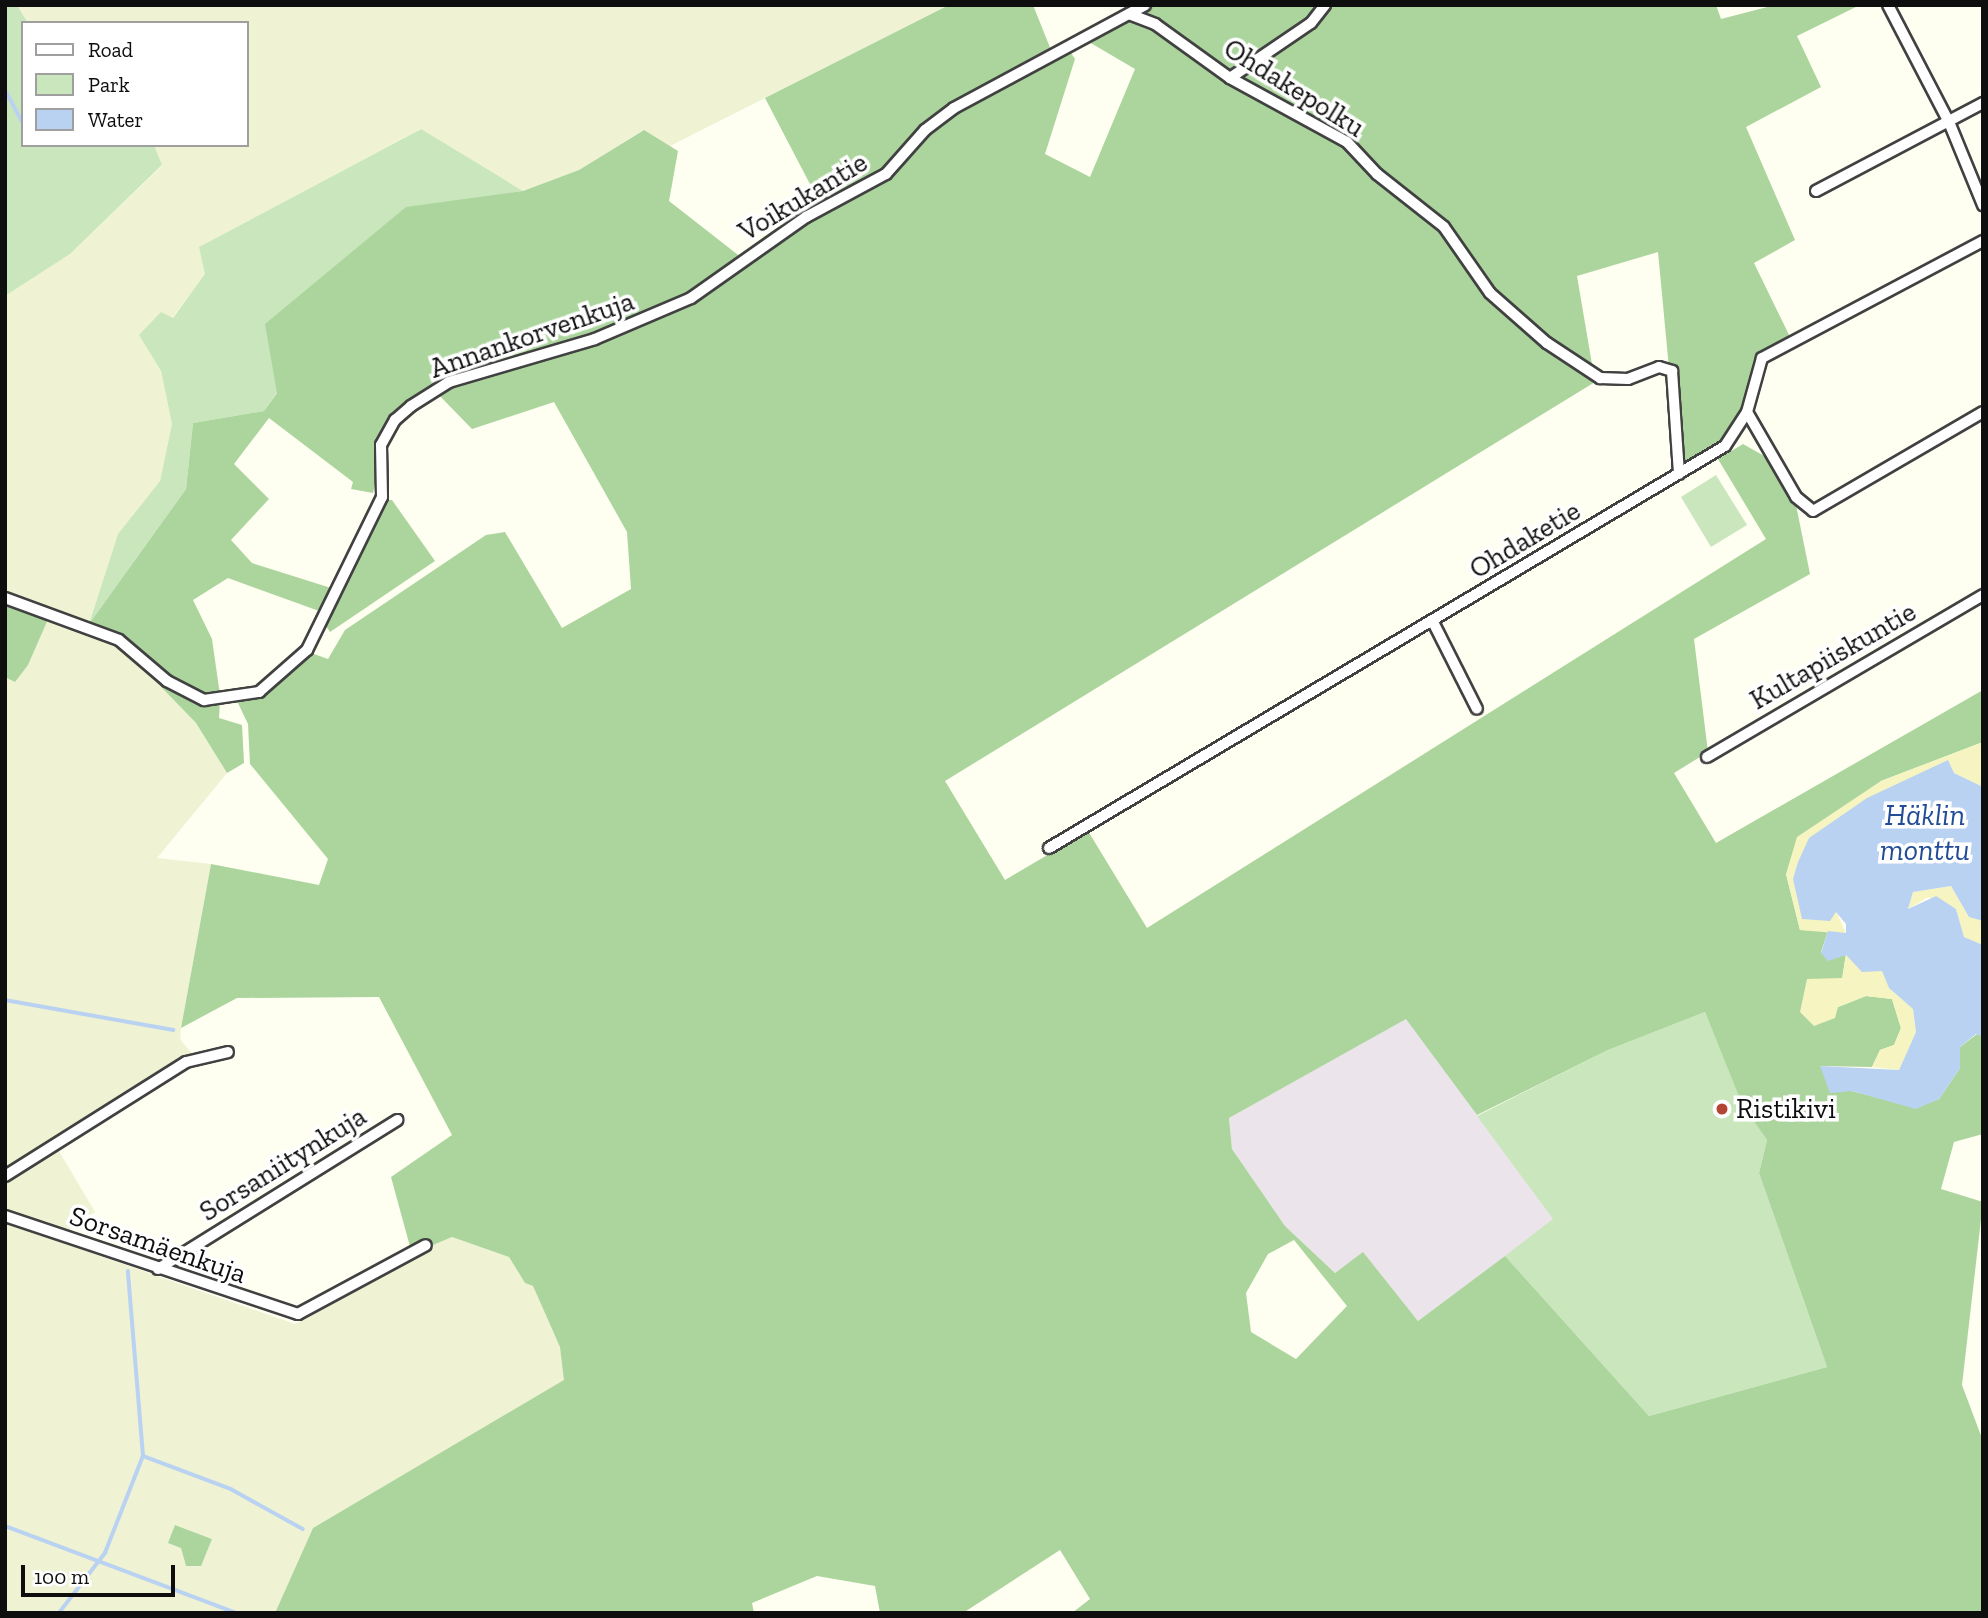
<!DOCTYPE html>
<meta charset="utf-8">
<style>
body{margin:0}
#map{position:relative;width:1988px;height:1618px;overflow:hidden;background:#fefef1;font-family:"Zilla Slab",serif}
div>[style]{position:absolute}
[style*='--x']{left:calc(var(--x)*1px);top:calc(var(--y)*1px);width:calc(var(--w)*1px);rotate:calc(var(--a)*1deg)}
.industrial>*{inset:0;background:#ece4eb}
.farmland>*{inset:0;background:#eff2d3}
.green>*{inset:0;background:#cae6bd}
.forest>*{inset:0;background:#acd59e}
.sand>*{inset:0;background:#f6f4c1}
.water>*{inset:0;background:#bad2f1}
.stream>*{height:3.5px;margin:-1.75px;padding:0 1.75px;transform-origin:1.75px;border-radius:1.75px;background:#bad2f1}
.roads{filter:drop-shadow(2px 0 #414141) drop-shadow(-2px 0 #414141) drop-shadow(0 2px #414141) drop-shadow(0 -2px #414141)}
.minor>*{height:10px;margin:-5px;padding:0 5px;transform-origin:5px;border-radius:5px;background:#fff}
.dots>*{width:19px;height:19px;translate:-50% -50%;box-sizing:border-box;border:4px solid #fff;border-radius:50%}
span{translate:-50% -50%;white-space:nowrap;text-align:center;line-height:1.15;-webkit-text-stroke:7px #fff;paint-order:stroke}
.street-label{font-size:28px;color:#0e0e0e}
.poi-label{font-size:28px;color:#0e0e0e}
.left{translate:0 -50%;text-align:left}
.water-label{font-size:30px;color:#224d96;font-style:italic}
.frame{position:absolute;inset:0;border:7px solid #0e0e0e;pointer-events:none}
.legend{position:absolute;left:21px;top:21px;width:228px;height:126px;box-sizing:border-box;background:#fff;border:2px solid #9f9f9f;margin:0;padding:9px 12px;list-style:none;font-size:21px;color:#0e0e0e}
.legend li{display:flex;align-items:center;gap:14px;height:35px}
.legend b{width:35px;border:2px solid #9f9f9f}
.scale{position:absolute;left:21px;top:1565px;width:154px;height:32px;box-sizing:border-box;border:4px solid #0e0e0e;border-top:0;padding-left:9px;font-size:21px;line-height:24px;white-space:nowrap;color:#0e0e0e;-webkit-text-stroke:5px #fff;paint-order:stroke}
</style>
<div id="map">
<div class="industrial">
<i style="clip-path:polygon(1406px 1018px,1554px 1220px,1418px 1321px,1363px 1253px,1335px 1273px,1285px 1226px,1232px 1149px,1229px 1118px)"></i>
</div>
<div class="farmland">
<i style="clip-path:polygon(17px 5px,949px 5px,666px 148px,643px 130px,579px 170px,523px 191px,420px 129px,199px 247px,206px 274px,172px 318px,139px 335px,161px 371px,172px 424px,160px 481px,118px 534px,89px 624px,5px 594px,5px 296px,70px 254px,162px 166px,154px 145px,247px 145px,247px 23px,28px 23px)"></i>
<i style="clip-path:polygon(evenodd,49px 617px,120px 644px,196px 723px,227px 773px,157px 858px,211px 864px,181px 1028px,180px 1039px,192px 1054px,53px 1141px,95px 1212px,69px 1230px,66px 1244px,295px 1324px,412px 1254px,452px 1237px,509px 1257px,525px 1283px,533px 1286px,560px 1347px,565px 1380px,313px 1528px,275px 1613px,5px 1613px,5px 677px,15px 681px,28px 665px,49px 617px,175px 1525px,212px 1539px,186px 1566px,181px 1548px,175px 1525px)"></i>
</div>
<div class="green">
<i style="clip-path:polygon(5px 5px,17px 5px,28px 23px,23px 23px,23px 145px,154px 145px,162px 165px,70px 254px,5px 296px)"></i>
<i style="clip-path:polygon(421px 129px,523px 191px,406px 208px,264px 411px,193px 423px,186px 489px,89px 624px,118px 534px,160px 481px,172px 424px,161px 371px,139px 335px,161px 312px,173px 318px,205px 274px,199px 247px)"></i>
<i style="clip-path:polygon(1716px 475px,1747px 525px,1711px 547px,1681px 497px)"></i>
<i style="clip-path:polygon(1705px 1012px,1744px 1106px,1767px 1140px,1759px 1173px,1827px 1367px,1649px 1416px,1505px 1256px,1553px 1219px,1477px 1116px,1608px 1050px)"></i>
</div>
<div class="forest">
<i style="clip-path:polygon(949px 5px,1033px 5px,1053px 55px,951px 107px,885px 171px,803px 215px,811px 186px,765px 98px)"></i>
<i style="clip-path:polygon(evenodd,1152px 5px,1716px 5px,1721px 19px,1775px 5px,1860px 5px,1797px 36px,1821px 87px,1746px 127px,1795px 240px,1754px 263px,1791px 339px,1762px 358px,1747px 412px,1725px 446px,1679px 474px,1658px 252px,1577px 276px,1595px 382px,945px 781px,1005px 880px,1088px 831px,1147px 928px,1766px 539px,1718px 459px,1743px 444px,1766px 457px,1796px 505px,1810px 574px,1694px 639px,1708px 752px,1674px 773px,1716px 843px,1983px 690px,1983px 742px,1881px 781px,1786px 874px,1800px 930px,1828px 931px,1821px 952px,1846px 954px,1838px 1007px,1866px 996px,1892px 999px,1901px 1028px,1894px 1045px,1880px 1050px,1872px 1067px,1820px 1066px,1852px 1091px,1916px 1108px,1939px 1099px,1960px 1068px,1960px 1047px,1977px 1034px,1983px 1037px,1983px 1134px,1954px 1142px,1941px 1189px,1983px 1202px,1962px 1385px,1983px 1441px,1983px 1613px,1072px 1613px,1090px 1599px,1060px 1550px,963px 1613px,880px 1613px,875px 1586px,817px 1576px,752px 1603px,754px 1613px,275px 1613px,313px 1528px,564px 1380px,560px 1347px,533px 1286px,525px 1283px,509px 1257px,452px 1237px,412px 1254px,391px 1177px,452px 1135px,379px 997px,237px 998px,181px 1028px,211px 864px,319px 885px,328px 859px,250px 764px,248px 724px,237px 701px,261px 695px,311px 653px,328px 659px,345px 630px,486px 535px,505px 532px,562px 628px,631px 589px,627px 532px,554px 402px,472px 429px,436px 392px,641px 327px,692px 301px,805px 222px,889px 177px,927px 132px,955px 112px,1071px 53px,1075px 59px,1045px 154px,1090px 177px,1135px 69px,1089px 42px,1152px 5px,1705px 1012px,1743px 1106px,1767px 1140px,1759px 1173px,1827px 1367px,1649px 1416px,1505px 1256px,1418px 1321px,1363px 1252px,1335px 1273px,1285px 1226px,1232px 1149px,1229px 1118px,1406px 1019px,1477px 1115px,1608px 1050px,1705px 1012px,1152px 5px,1294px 1240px,1347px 1306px,1296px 1359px,1251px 1332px,1246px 1293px,1268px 1254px,1294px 1240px)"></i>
<i style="clip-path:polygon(644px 130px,678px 151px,669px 201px,742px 258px,690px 295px,593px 337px,481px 366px,429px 389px,391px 417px,373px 493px,351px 489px,353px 482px,269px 418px,234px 464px,269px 499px,231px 540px,252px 563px,331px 588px,319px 611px,228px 578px,193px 600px,212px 639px,220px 695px,204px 696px,170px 678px,89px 624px,186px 489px,193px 423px,264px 411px,277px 393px,265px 324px,406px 207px,523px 191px,579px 170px)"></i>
<i style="clip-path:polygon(384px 500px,392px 500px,435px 561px,330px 632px,322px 620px)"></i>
<i style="clip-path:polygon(5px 601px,49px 617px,28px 665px,15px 682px,5px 677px)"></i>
<i style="clip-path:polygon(137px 662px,166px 684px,220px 701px,219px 718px,242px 725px,244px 763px,227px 773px,196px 723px)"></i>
<i style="clip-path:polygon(175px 1525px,212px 1539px,201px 1566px,186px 1566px,181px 1548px,168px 1543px)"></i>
</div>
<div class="sand">
<i style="clip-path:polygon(1983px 742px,1983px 787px,1954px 773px,1947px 760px,1836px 911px,1846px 934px,1800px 930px,1786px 874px,1797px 837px,1881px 781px)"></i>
<i style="clip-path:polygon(1951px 886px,1969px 917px,1983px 921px,1983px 945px,1964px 937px,1956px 909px,1928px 897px,1908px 909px,1913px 892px)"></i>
<i style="clip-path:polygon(1846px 954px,1883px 970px,1889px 988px,1913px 1009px,1916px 1032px,1899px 1070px,1872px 1067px,1880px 1050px,1894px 1045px,1901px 1028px,1892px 999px,1866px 996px,1838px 1007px,1835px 1018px,1814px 1026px,1800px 1012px,1807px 979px,1842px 978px)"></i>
</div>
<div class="water">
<i style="clip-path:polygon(1948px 760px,1954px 773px,1983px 787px,1983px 921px,1969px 917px,1951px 886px,1913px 892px,1908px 909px,1936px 896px,1956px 909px,1964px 937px,1983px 945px,1983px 1037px,1976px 1034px,1960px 1047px,1960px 1068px,1939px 1099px,1916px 1109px,1852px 1091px,1830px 1093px,1820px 1066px,1899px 1070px,1916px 1032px,1913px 1009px,1889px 988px,1882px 971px,1862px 972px,1846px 955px,1828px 961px,1821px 953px,1828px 931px,1846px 933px,1846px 924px,1836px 912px,1830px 921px,1802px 919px,1793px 879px,1798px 862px,1809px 838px,1867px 798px)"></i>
</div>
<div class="stream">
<i style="--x:5;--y:89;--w:38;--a:62"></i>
<i style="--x:5;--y:1000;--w:171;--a:10.1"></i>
<i style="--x:143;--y:1456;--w:94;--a:20.6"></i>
<i style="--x:231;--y:1489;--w:82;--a:29.1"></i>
<i style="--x:5;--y:1526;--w:248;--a:20.6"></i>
<i style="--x:59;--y:1613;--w:76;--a:-52.5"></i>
<i style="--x:105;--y:1553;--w:104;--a:-68.6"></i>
<i style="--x:143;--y:1456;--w:185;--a:-94.7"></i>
</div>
<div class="roads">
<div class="minor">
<i style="--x:1888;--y:5;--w:132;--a:62.5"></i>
<i style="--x:1949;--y:122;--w:90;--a:67.7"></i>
<i style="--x:1129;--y:14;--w:28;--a:21"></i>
<i style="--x:1155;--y:24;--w:92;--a:35.8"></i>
<i style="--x:1230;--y:78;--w:133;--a:28.7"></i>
<i style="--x:1347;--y:142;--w:44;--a:46.8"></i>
<i style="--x:1377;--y:174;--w:85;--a:38.3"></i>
<i style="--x:1444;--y:227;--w:80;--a:55.1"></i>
<i style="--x:1490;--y:293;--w:76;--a:41.3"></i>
<i style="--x:1547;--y:343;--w:64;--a:33.4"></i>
<i style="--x:1600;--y:378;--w:28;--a:2"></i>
<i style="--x:1628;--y:379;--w:33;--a:-21"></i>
<i style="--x:1659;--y:367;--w:14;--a:17"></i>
<i style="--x:1672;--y:371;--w:103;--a:86.1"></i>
<i style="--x:1230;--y:78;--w:98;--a:-34.2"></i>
<i style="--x:1311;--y:23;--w:23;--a:-52"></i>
<i style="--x:1816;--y:191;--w:189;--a:-27.8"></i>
<i style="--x:1747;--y:412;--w:98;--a:60"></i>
<i style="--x:1796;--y:497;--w:22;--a:39"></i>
<i style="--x:1813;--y:511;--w:197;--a:-30.2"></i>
<i style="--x:5;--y:598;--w:121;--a:20.2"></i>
<i style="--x:119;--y:640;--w:63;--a:40.5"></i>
<i style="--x:167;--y:681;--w:42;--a:27.2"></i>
<i style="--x:204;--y:700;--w:56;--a:-8.3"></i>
<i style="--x:259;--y:692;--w:64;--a:-41.2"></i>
<i style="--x:307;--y:650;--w:170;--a:-63.9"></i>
<i style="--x:382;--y:497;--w:52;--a:-91.1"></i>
<i style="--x:381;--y:445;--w:29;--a:-61"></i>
<i style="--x:395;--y:420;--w:21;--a:-41"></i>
<i style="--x:411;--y:406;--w:45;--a:-32.3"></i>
<i style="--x:449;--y:382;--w:152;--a:-16.4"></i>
<i style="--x:595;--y:339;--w:104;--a:-23.1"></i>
<i style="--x:691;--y:298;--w:141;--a:-35.2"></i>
<i style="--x:806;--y:217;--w:91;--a:-28.3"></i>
<i style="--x:886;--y:174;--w:59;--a:-48.4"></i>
<i style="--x:925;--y:130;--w:36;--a:-37"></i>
<i style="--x:954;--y:108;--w:217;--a:-28.3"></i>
<i style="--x:1433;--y:622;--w:97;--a:63.2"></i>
<i style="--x:1707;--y:757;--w:320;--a:-30.4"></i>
<i style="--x:1049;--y:848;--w:786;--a:-30.74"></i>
<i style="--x:1725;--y:446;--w:40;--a:-57.1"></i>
<i style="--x:1747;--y:412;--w:56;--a:-74.5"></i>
<i style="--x:1762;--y:358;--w:250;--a:-27.9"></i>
<i style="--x:5;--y:1176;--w:214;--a:-32.2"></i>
<i style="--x:186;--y:1062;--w:43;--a:-13.4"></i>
<i style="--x:5;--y:1216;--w:309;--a:18.5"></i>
<i style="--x:298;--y:1314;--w:145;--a:-28.3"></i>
<i style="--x:158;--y:1269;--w:282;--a:-31.9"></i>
</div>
</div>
<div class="dots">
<i style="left:1722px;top:1109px;background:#b34532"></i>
</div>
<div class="street-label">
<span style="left:1294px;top:88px;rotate:32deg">Ohdakepolku</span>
<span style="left:803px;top:197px;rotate:-31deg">Voikukantie</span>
<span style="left:532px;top:335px;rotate:-19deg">Annankorvenkuja</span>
<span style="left:1525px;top:540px;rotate:-31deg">Ohdaketie</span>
<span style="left:1833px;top:656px;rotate:-30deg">Kultapiiskuntie</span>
<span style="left:283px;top:1164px;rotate:-32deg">Sorsaniitynkuja</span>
<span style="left:158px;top:1245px;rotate:19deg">Sorsamäenkuja</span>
</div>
<div class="poi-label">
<span class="left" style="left:1736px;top:1109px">Ristikivi</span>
</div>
<div class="water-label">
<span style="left:1925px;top:832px">Häklin<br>monttu</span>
</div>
<div class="frame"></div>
<ul class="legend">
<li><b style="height:9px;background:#fff"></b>Road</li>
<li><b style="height:19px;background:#cae6bd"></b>Park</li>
<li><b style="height:19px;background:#bad2f1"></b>Water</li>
</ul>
<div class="scale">100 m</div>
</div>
